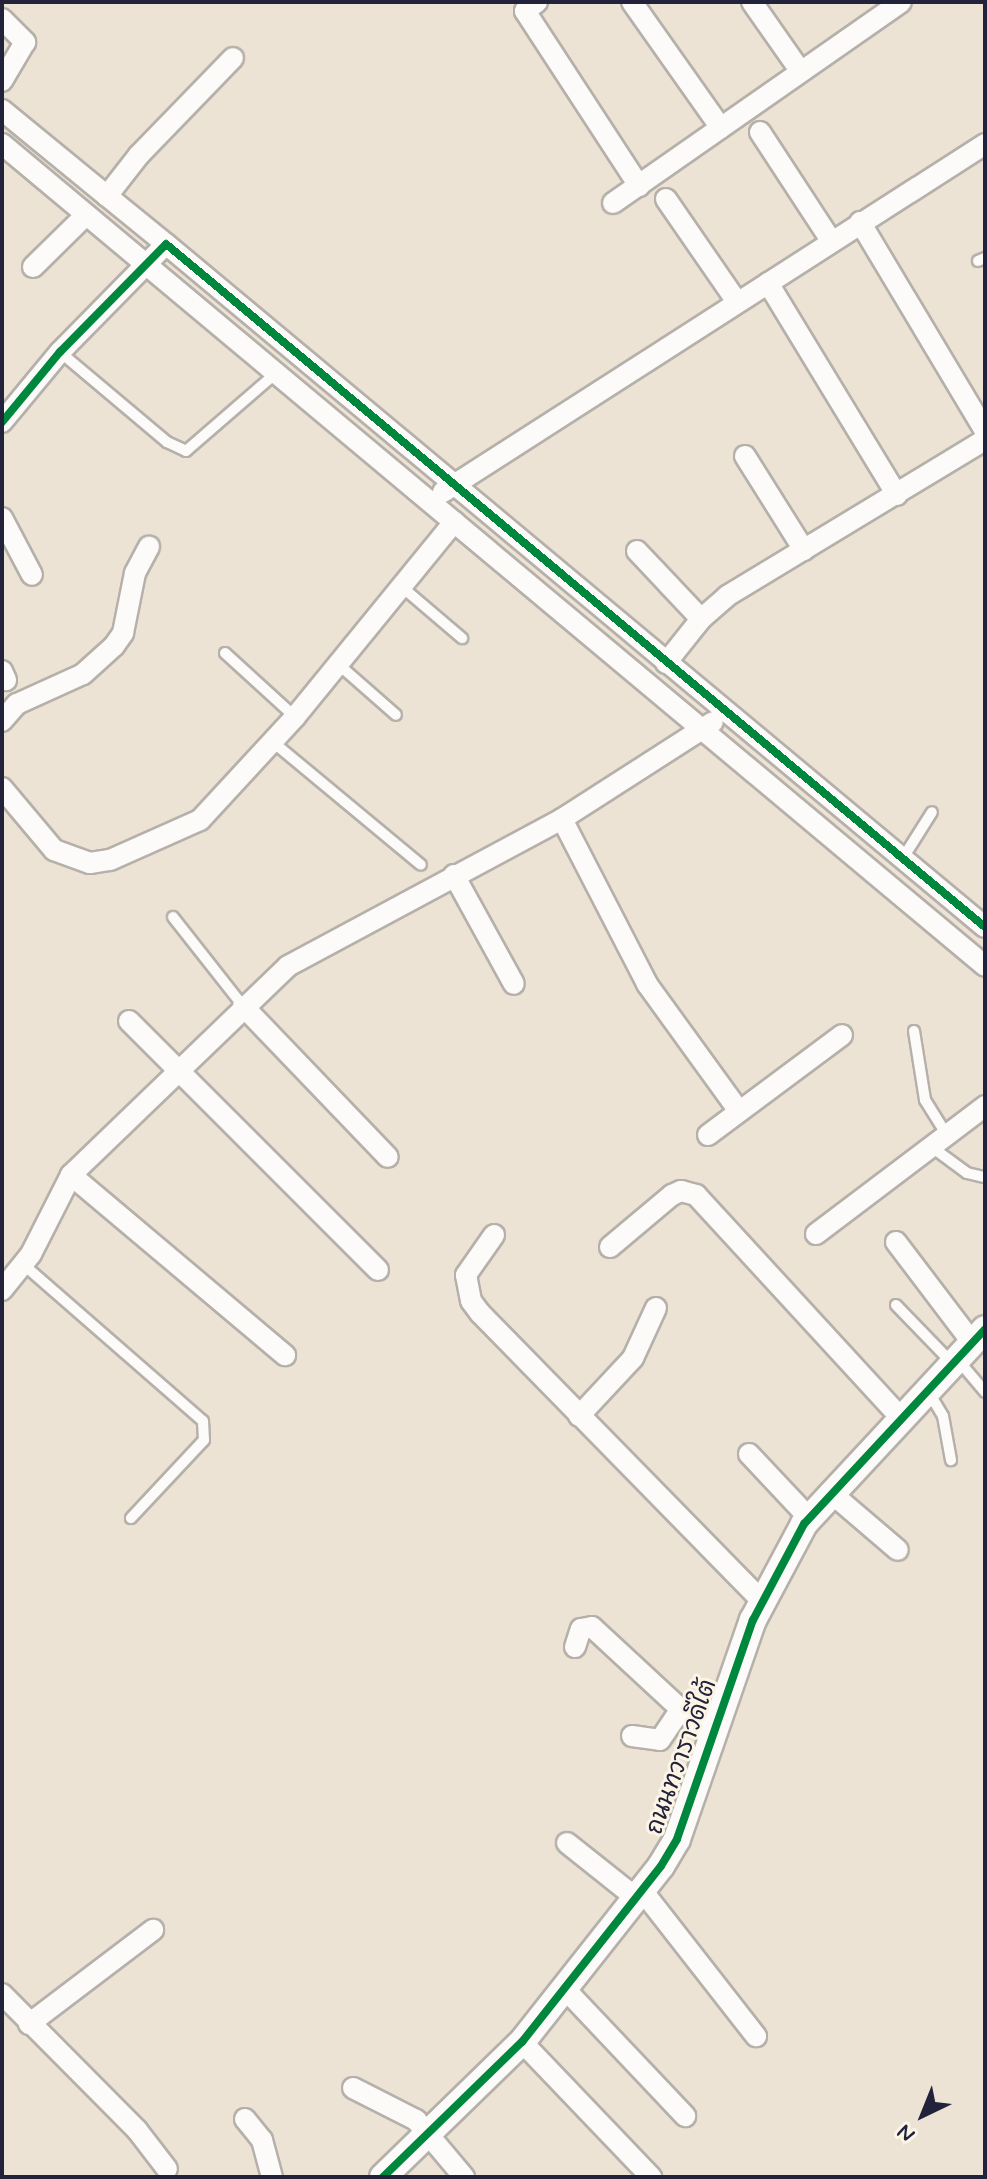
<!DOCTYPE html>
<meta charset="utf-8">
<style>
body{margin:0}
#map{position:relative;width:987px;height:2179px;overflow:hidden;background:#ece3d5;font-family:Mynerve,"Playpen Sans Thai",sans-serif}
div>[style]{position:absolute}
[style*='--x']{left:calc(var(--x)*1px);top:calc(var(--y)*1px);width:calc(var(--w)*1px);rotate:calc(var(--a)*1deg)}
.roads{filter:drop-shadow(2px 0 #b6b0aa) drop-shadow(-2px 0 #b6b0aa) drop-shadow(0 2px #b6b0aa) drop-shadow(0 -2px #b6b0aa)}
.service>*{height:10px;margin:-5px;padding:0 5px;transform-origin:5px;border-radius:5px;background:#fcfbf9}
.minor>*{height:20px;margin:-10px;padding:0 10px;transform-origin:10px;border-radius:10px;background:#fcfbf9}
.tertiary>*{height:26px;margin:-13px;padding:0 13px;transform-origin:13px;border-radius:13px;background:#fcfbf9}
.cycleway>*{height:8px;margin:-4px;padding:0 4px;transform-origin:4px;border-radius:4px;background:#00873e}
span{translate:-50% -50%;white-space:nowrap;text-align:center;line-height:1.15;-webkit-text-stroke:6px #fcf5e5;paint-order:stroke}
.street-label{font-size:24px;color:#22223b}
.frame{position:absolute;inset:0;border:4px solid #22223b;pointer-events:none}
.north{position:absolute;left:883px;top:2075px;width:80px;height:80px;-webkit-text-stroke:6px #fcf5e5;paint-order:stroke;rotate:223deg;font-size:22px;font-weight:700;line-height:32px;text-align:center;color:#22223b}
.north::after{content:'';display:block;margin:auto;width:28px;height:36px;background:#22223b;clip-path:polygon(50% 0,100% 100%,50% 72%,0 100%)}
</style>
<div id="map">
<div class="roads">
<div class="service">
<i style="--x:978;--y:261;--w:8;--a:-23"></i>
<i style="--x:60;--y:352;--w:140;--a:40.1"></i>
<i style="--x:167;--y:442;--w:21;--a:25"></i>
<i style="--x:186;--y:451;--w:118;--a:-40.9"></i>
<i style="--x:402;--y:587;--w:79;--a:40.4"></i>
<i style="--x:225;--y:653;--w:95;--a:42.4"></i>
<i style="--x:338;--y:664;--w:77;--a:41.3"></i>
<i style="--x:273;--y:742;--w:192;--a:39.7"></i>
<i style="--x:903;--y:858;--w:54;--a:-57.8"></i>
<i style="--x:173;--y:917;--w:113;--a:51.8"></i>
<i style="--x:914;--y:1031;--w:70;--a:80.9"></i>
<i style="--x:925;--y:1100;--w:39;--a:58"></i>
<i style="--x:929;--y:1145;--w:47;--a:36.4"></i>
<i style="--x:967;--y:1173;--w:18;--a:13"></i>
<i style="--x:24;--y:1265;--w:237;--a:41.1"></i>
<i style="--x:203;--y:1421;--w:19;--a:87"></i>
<i style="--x:204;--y:1440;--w:107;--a:133.1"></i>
<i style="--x:896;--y:1305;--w:79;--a:46"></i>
<i style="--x:958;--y:1360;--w:42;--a:49.8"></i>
<i style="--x:928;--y:1391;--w:29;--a:59"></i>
<i style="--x:943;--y:1416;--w:45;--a:79.7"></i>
</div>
<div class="minor">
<i style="--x:537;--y:2;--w:15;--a:143"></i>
<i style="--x:525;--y:11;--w:209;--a:56.9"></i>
<i style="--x:632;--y:2;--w:154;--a:54.8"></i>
<i style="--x:752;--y:2;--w:85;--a:55"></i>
<i style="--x:2;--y:19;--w:33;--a:45"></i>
<i style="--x:25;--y:42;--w:45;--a:120.5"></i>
<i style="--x:2;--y:110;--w:136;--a:39.3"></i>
<i style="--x:760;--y:132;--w:131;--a:56.8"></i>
<i style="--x:2;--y:144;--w:1281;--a:39.9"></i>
<i style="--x:666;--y:199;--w:125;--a:55.4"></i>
<i style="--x:613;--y:203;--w:351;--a:-34.9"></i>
<i style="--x:860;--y:222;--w:244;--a:59.1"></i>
<i style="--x:166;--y:244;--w:76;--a:-140.9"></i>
<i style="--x:107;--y:196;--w:52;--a:-52"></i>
<i style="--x:139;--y:155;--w:135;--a:-45.9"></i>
<i style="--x:33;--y:267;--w:74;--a:-44.5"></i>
<i style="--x:768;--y:283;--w:248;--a:58.7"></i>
<i style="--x:2;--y:422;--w:91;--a:-50.4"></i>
<i style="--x:60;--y:352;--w:151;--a:-45.5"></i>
<i style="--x:166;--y:244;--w:1066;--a:39.83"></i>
<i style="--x:745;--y:456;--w:111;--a:57.9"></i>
<i style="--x:443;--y:492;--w:644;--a:-32.7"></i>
<i style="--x:2;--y:518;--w:64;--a:62.2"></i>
<i style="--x:637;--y:551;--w:93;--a:46.7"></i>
<i style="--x:666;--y:663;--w:56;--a:-51.5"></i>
<i style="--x:701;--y:619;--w:35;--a:-41"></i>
<i style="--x:727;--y:596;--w:301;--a:-31.2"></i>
<i style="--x:2;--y:671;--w:10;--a:66"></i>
<i style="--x:2;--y:721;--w:23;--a:-49"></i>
<i style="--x:17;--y:704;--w:72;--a:-24.4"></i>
<i style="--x:83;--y:674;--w:42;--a:-42.1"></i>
<i style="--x:114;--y:646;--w:16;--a:-55"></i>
<i style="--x:123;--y:633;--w:61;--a:-78.7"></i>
<i style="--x:135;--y:573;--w:30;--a:-62"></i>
<i style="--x:2;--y:788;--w:81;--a:50"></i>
<i style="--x:54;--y:850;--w:38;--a:20"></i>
<i style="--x:90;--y:863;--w:20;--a:-9"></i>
<i style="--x:110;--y:860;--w:98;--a:-24"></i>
<i style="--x:200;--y:820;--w:140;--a:-47.3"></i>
<i style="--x:295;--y:717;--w:252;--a:-50.8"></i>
<i style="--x:562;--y:819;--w:186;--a:62.7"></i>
<i style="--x:647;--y:984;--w:157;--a:54.1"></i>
<i style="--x:454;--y:875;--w:124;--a:61.2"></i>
<i style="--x:243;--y:1006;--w:209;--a:46.2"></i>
<i style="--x:129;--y:1021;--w:352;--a:45"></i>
<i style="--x:708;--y:1135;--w:167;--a:-36.7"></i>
<i style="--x:71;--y:1175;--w:280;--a:40.1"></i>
<i style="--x:816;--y:1234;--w:212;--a:-37.1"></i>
<i style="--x:494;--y:1235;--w:49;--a:125"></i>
<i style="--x:466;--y:1275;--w:26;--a:79"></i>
<i style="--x:471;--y:1301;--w:15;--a:53"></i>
<i style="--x:480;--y:1313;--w:403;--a:45.6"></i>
<i style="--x:896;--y:1242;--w:126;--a:52.8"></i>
<i style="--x:610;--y:1247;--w:81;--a:-40"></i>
<i style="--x:672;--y:1195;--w:10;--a:-24"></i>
<i style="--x:681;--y:1191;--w:16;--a:15"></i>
<i style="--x:696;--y:1195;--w:300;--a:47.4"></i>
<i style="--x:2;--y:1290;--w:46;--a:-51.1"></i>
<i style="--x:31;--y:1254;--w:89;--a:-63.1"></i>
<i style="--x:71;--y:1175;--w:301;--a:-43.9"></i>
<i style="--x:288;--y:966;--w:311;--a:-28.2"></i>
<i style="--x:562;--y:819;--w:179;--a:-32.7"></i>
<i style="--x:579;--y:1416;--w:79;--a:-47"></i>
<i style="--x:633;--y:1358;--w:55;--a:-65.3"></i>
<i style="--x:749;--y:1454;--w:88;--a:46.8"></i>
<i style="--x:830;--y:1492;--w:89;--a:40.5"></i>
<i style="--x:575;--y:1647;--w:19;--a:-72"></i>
<i style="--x:581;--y:1629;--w:11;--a:-10"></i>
<i style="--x:592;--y:1627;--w:163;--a:42.8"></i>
<i style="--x:632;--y:1736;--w:28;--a:8"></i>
<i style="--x:660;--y:1740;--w:37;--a:-56"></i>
<i style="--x:567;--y:1843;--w:87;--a:38.5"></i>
<i style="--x:641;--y:1889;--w:187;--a:52"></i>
<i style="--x:565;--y:1989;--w:175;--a:46.6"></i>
<i style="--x:2;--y:1994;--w:192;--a:45.2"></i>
<i style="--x:137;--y:2130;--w:49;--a:52.4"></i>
<i style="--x:29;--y:2024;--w:156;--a:-37.2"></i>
<i style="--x:522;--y:2042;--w:187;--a:46.3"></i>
<i style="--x:353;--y:2088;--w:71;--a:26.9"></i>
<i style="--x:416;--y:2120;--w:75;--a:49.9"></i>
<i style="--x:245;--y:2119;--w:27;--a:51"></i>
<i style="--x:262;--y:2140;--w:38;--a:75"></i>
</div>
<div class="tertiary">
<i style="--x:383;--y:2177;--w:194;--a:-44.2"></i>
<i style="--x:522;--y:2042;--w:224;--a:-51.7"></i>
<i style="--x:661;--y:1866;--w:31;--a:-59"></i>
<i style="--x:677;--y:1839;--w:232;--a:-70.9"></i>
<i style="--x:753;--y:1620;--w:109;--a:-62"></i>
<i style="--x:804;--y:1524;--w:266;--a:-47.1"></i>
</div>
</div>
<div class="cycleway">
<i style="--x:2;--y:422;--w:91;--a:-50.4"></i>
<i style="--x:60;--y:352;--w:151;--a:-45.5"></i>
<i style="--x:166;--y:244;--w:1066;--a:39.83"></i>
<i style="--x:383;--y:2177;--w:194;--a:-44.2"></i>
<i style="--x:522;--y:2042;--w:224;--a:-51.7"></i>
<i style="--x:661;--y:1866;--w:31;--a:-59"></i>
<i style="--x:677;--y:1839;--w:232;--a:-70.9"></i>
<i style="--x:753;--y:1620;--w:109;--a:-62"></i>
<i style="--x:804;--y:1524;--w:266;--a:-47.1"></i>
</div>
<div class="street-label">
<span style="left:682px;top:1757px;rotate:-70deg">ถนนทวาราวดีใต้</span>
</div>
<div class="frame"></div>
<div class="north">N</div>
</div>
